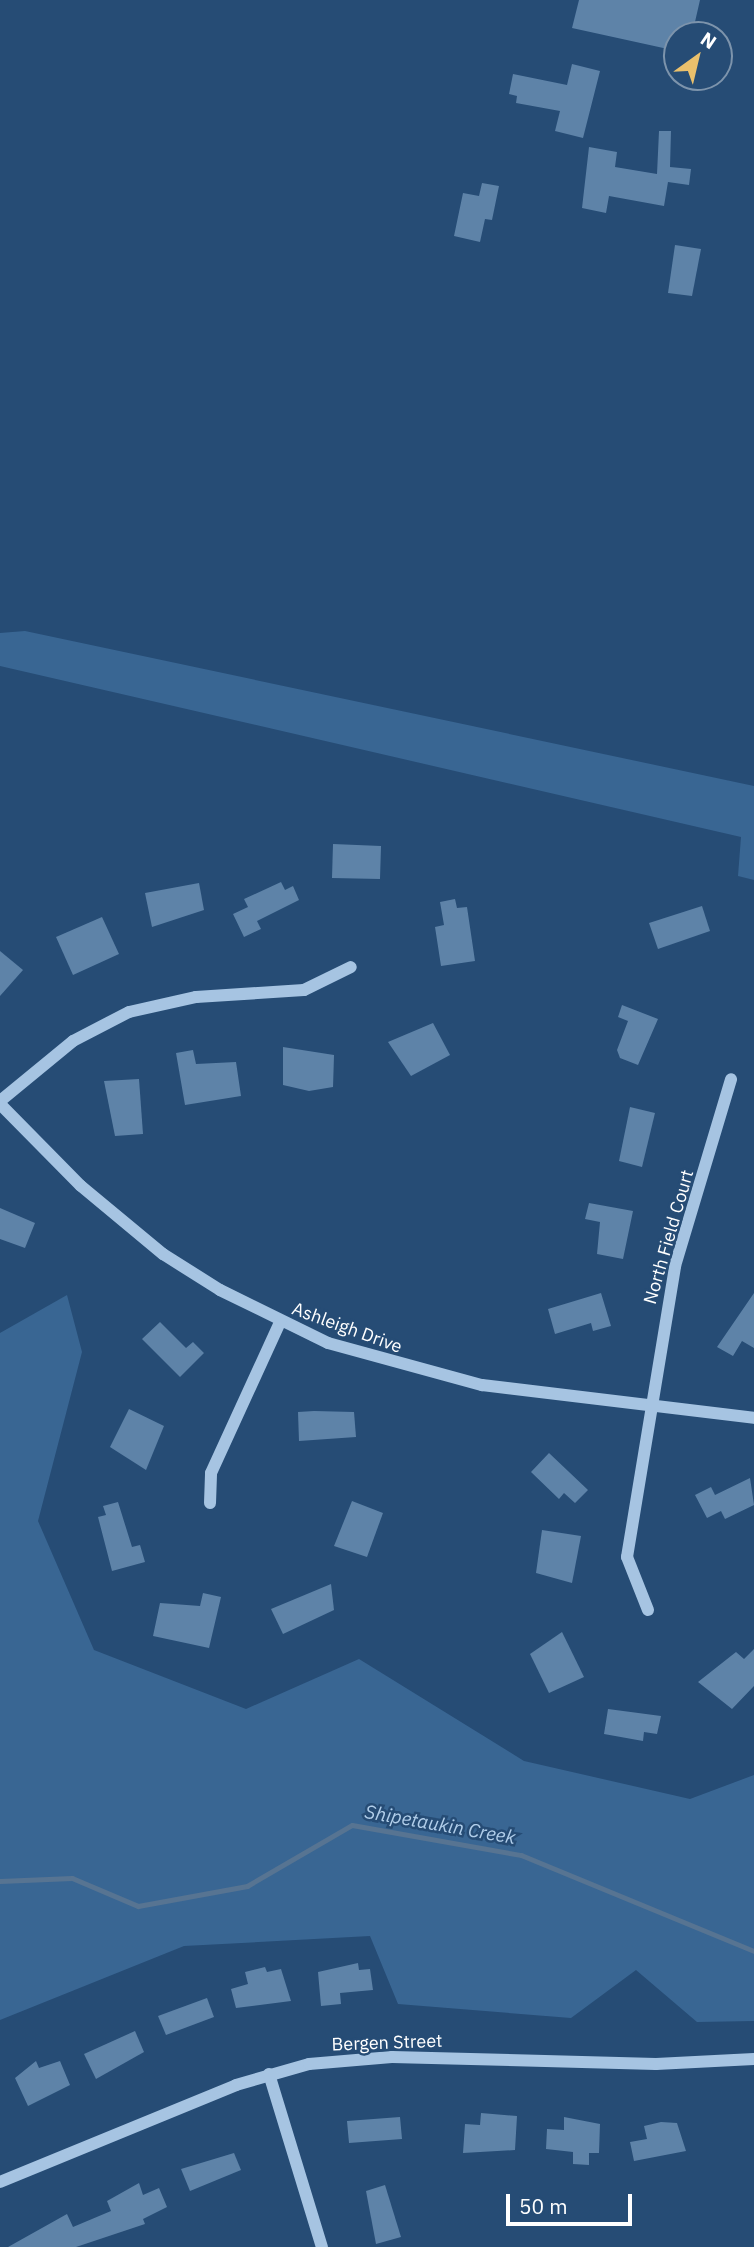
<!DOCTYPE html>
<style>
body{margin:0}
#map{position:relative;width:754px;height:2247px;overflow:hidden;background:#264c75;font-family:"IBM Plex Sans",sans-serif}
div>[style]{position:absolute}
[style*='--x']{left:calc(var(--x)*1px);top:calc(var(--y)*1px);width:calc(var(--w)*1px);rotate:calc(var(--a)*1deg)}
.green>*{inset:0;background:#396693}
.stream>*{height:5px;margin:-2.5px;padding:0 2.5px;transform-origin:2.5px;border-radius:2.5px;background:#577492}
.building>*{inset:0;background:#5e83a8}
.minor>*{height:12px;margin:-6px;padding:0 6px;transform-origin:6px;border-radius:6px;background:#a6c4e2}
span{translate:-50% -50%;white-space:nowrap;text-align:center;line-height:1.15;-webkit-text-stroke:5px #264c75;paint-order:stroke}
.street-label{font-size:18px;color:#fff}
.water-label{font-size:19px;color:#b1ceea;font-style:italic}
.north{position:absolute;left:663px;top:21px;width:70px;height:70px;box-sizing:border-box;background:#264c75;border:2px solid #7d94ac;border-radius:50%;rotate:34deg;font-size:19px;font-weight:700;line-height:28px;text-align:center;color:#fff}
.north::after{content:'';display:block;margin:auto;width:24px;height:32px;background:#eac06c;clip-path:polygon(50% 0,100% 100%,50% 72%,0 100%)}
.scale{position:absolute;left:506px;top:2194px;width:126px;height:32px;box-sizing:border-box;border:4px solid #fff;border-top:0;padding-left:9px;font-size:21px;line-height:24px;white-space:nowrap;color:#fff;-webkit-text-stroke:5px #264c75;paint-order:stroke}
</style>
<div id="map">
<div class="green">
<i style="clip-path:polygon(25px 631px,754px 786px,754px 880px,738px 876px,741px 837px,0 666px,0 633px)"></i>
<i style="clip-path:polygon(67px 1295px,82px 1352px,38px 1521px,94px 1650px,246px 1709px,359px 1659px,524px 1761px,690px 1799px,754px 1775px,754px 2021px,697px 2022px,636px 1970px,571px 2018px,398px 2004px,370px 1936px,184px 1946px,0 2020px,0 1333px)"></i>
</div>
<div class="stream">
<i style="--x:0;--y:1881;--w:72;--a:-2.4"></i>
<i style="--x:72;--y:1878;--w:72;--a:23"></i>
<i style="--x:138;--y:1906;--w:111;--a:-10.4"></i>
<i style="--x:247;--y:1886;--w:121;--a:-30.2"></i>
<i style="--x:352;--y:1825;--w:172;--a:10.1"></i>
<i style="--x:521;--y:1855;--w:252;--a:22.4"></i>
</div>
<div class="building">
<i style="clip-path:polygon(579px 0,700px 0,692px 35px,677px 35px,677px 51px,572px 28px)"></i>
<i style="clip-path:polygon(572px 64px,600px 71px,583px 138px,555px 131px,560px 111px,516px 103px,517px 96px,509px 94px,513px 74px,567px 85px)"></i>
<i style="clip-path:polygon(659px 131px,671px 131px,670px 167px,691px 169px,689px 185px,668px 182px,664px 206px,609px 196px,606px 213px,582px 208px,589px 147px,617px 152px,615px 167px,657px 174px)"></i>
<i style="clip-path:polygon(482px 183px,499px 186px,492px 220px,485px 219px,480px 242px,454px 236px,463px 193px,479px 196px)"></i>
<i style="clip-path:polygon(675px 245px,701px 249px,692px 296px,668px 293px)"></i>
<i style="clip-path:polygon(333px 844px,381px 846px,380px 879px,332px 878px)"></i>
<i style="clip-path:polygon(281px 882px,285px 890px,293px 886px,299px 900px,257px 921px,261px 929px,244px 937px,233px 914px,248px 907px,244px 899px)"></i>
<i style="clip-path:polygon(199px 883px,204px 910px,152px 927px,145px 893px)"></i>
<i style="clip-path:polygon(455px 899px,457px 908px,467px 907px,475px 961px,441px 966px,435px 927px,444px 925px,440px 902px)"></i>
<i style="clip-path:polygon(702px 906px,710px 931px,658px 949px,649px 923px)"></i>
<i style="clip-path:polygon(102px 917px,119px 954px,73px 975px,56px 937px)"></i>
<i style="clip-path:polygon(0 951px,23px 970px,0 996px)"></i>
<i style="clip-path:polygon(622px 1005px,658px 1019px,638px 1065px,620px 1058px,617px 1050px,628px 1021px,618px 1017px)"></i>
<i style="clip-path:polygon(433px 1023px,450px 1055px,411px 1076px,388px 1042px)"></i>
<i style="clip-path:polygon(283px 1047px,334px 1055px,333px 1087px,309px 1091px,283px 1085px)"></i>
<i style="clip-path:polygon(193px 1050px,196px 1064px,236px 1062px,241px 1096px,185px 1105px,176px 1053px)"></i>
<i style="clip-path:polygon(139px 1079px,143px 1134px,115px 1136px,104px 1081px)"></i>
<i style="clip-path:polygon(630px 1107px,655px 1113px,642px 1167px,619px 1161px)"></i>
<i style="clip-path:polygon(589px 1203px,633px 1211px,623px 1259px,597px 1254px,600px 1222px,585px 1219px)"></i>
<i style="clip-path:polygon(0 1208px,35px 1223px,25px 1248px,0 1239px)"></i>
<i style="clip-path:polygon(601px 1293px,611px 1326px,593px 1331px,591px 1323px,555px 1334px,548px 1309px)"></i>
<i style="clip-path:polygon(754px 1293px,754px 1348px,742px 1341px,733px 1356px,717px 1347px)"></i>
<i style="clip-path:polygon(160px 1322px,186px 1348px,193px 1342px,204px 1353px,180px 1377px,142px 1339px)"></i>
<i style="clip-path:polygon(129px 1409px,164px 1426px,146px 1470px,110px 1447px)"></i>
<i style="clip-path:polygon(314px 1411px,354px 1412px,356px 1437px,299px 1441px,298px 1412px)"></i>
<i style="clip-path:polygon(549px 1453px,588px 1490px,575px 1503px,564px 1493px,559px 1499px,531px 1472px)"></i>
<i style="clip-path:polygon(750px 1478px,754px 1505px,725px 1519px,721px 1511px,707px 1518px,695px 1495px,711px 1487px,715px 1495px)"></i>
<i style="clip-path:polygon(352px 1501px,383px 1513px,367px 1557px,334px 1546px)"></i>
<i style="clip-path:polygon(118px 1502px,132px 1547px,140px 1545px,145px 1562px,112px 1571px,98px 1517px,106px 1515px,103px 1506px)"></i>
<i style="clip-path:polygon(542px 1530px,581px 1536px,572px 1583px,536px 1573px)"></i>
<i style="clip-path:polygon(331px 1584px,334px 1610px,283px 1634px,271px 1609px)"></i>
<i style="clip-path:polygon(203px 1593px,221px 1597px,209px 1648px,153px 1636px,160px 1603px,200px 1606px)"></i>
<i style="clip-path:polygon(562px 1632px,584px 1677px,549px 1693px,530px 1654px)"></i>
<i style="clip-path:polygon(754px 1649px,754px 1686px,732px 1709px,698px 1682px,736px 1652px,744px 1659px)"></i>
<i style="clip-path:polygon(608px 1709px,661px 1716px,657px 1734px,644px 1732px,643px 1741px,604px 1734px)"></i>
<i style="clip-path:polygon(358px 1963px,359px 1970px,370px 1969px,373px 1990px,340px 1993px,341px 2004px,321px 2006px,318px 1972px)"></i>
<i style="clip-path:polygon(265px 1967px,267px 1972px,281px 1969px,291px 2001px,236px 2008px,231px 1989px,248px 1984px,245px 1972px)"></i>
<i style="clip-path:polygon(207px 1998px,214px 2017px,166px 2035px,158px 2016px)"></i>
<i style="clip-path:polygon(135px 2031px,144px 2052px,96px 2079px,84px 2054px)"></i>
<i style="clip-path:polygon(36px 2061px,39px 2068px,60px 2061px,70px 2085px,28px 2106px,15px 2078px)"></i>
<i style="clip-path:polygon(481px 2113px,517px 2116px,515px 2150px,463px 2153px,465px 2124px,480px 2125px)"></i>
<i style="clip-path:polygon(400px 2117px,402px 2139px,349px 2143px,347px 2121px)"></i>
<i style="clip-path:polygon(564px 2117px,600px 2124px,599px 2153px,589px 2153px,589px 2165px,573px 2164px,573px 2152px,546px 2149px,547px 2129px,564px 2130px)"></i>
<i style="clip-path:polygon(661px 2122px,677px 2123px,686px 2151px,634px 2161px,630px 2142px,647px 2139px,644px 2126px)"></i>
<i style="clip-path:polygon(234px 2153px,241px 2170px,190px 2191px,181px 2169px)"></i>
<i style="clip-path:polygon(139px 2183px,143px 2195px,159px 2188px,167px 2207px,143px 2219px,145px 2224px,76px 2247px,8px 2247px,67px 2214px,73px 2227px,111px 2211px,107px 2201px)"></i>
<i style="clip-path:polygon(385px 2185px,401px 2237px,376px 2244px,366px 2191px)"></i>
</div>
<div class="minor">
<i style="--x:0;--y:1101;--w:94;--a:-39.4"></i>
<i style="--x:73;--y:1041;--w:63;--a:-27.4"></i>
<i style="--x:129;--y:1012;--w:69;--a:-12.6"></i>
<i style="--x:196;--y:997;--w:108;--a:-3.7"></i>
<i style="--x:304;--y:990;--w:52;--a:-26.1"></i>
<i style="--x:0;--y:1104;--w:115;--a:45.4"></i>
<i style="--x:81;--y:1186;--w:107;--a:39.7"></i>
<i style="--x:163;--y:1254;--w:67;--a:32.3"></i>
<i style="--x:220;--y:1290;--w:120;--a:26.1"></i>
<i style="--x:328;--y:1343;--w:160;--a:15.3"></i>
<i style="--x:482;--y:1385;--w:274;--a:6.9"></i>
<i style="--x:210;--y:1503;--w:30;--a:-88"></i>
<i style="--x:211;--y:1473;--w:166;--a:-65.4"></i>
<i style="--x:648;--y:1610;--w:57;--a:-111.6"></i>
<i style="--x:627;--y:1557;--w:295;--a:-80.6"></i>
<i style="--x:675;--y:1266;--w:195;--a:-73.3"></i>
<i style="--x:269;--y:2074;--w:181;--a:73"></i>
<i style="--x:0;--y:2182;--w:255;--a:-22.3"></i>
<i style="--x:236;--y:2085;--w:76;--a:-16"></i>
<i style="--x:309;--y:2064;--w:83;--a:-4.8"></i>
<i style="--x:392;--y:2057;--w:264;--a:1.5"></i>
<i style="--x:656;--y:2064;--w:98;--a:-2.9"></i>
</div>
<div class="street-label">
<span style="left:669px;top:1237px;rotate:-74deg">North Field Court</span>
<span style="left:347px;top:1328px;rotate:20deg">Ashleigh Drive</span>
<span style="left:387px;top:2043px;rotate:-2deg">Bergen Street</span>
</div>
<div class="water-label">
<span style="left:440px;top:1825px;rotate:10deg">Shipetaukin Creek</span>
</div>
<div class="north">N</div>
<div class="scale">50 m</div>
</div>
